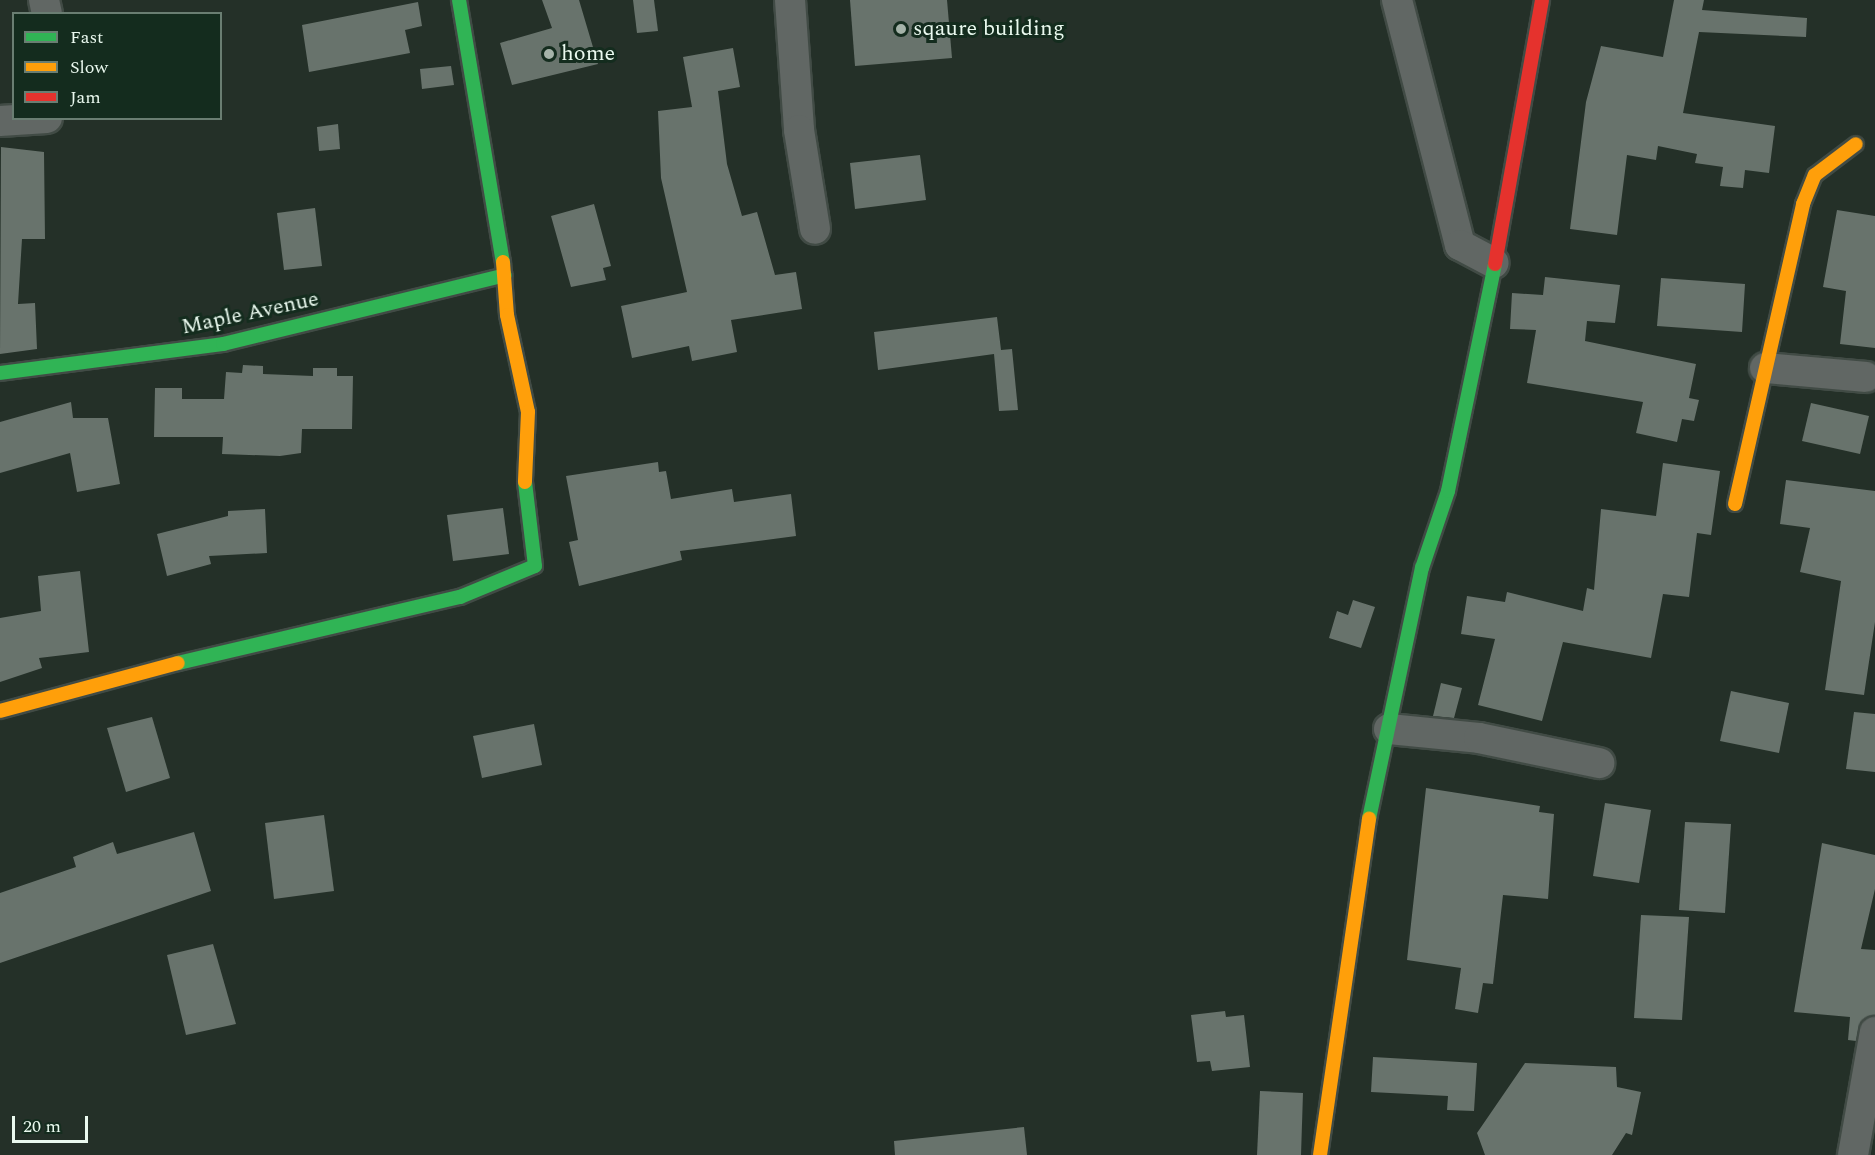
<!DOCTYPE html>
<style>
body{margin:0}
#map{position:relative;width:1875px;height:1155px;overflow:hidden;background:#243028;font-family:Spectral,serif}
div>[style]{position:absolute}
[style*='--x']{left:calc(var(--x)*1px);top:calc(var(--y)*1px);width:calc(var(--w)*1px);rotate:calc(var(--a)*1deg)}
.building>*{inset:0;background:#68736c}
.roads{filter:drop-shadow(2px 0 #414b45) drop-shadow(-2px 0 #414b45) drop-shadow(0 2px #414b45) drop-shadow(0 -2px #414b45)}
.street>*{height:30px;margin:-15px;padding:0 15px;transform-origin:15px;border-radius:15px;background:#616764}
.fast>*{height:14px;margin:-7px;padding:0 7px;transform-origin:7px;border-radius:7px;background:#30b455}
.slow>*{height:14px;margin:-7px;padding:0 7px;transform-origin:7px;border-radius:7px;background:#ff9f0a}
.jam>*{height:14px;margin:-7px;padding:0 7px;transform-origin:7px;border-radius:7px;background:#e5322d}
.dots>*{width:16px;height:16px;translate:-50% -50%;box-sizing:border-box;border:3px solid #142c1e;border-radius:50%}
span{translate:-50% -50%;white-space:nowrap;text-align:center;line-height:1.15;-webkit-text-stroke:6px #142c1e;paint-order:stroke}
.poi-label{font-size:22px;color:#eaf9ef}
.left{translate:0 -50%;text-align:left}
.street-label{font-size:22px;color:#eaf9ef}
.legend{position:absolute;left:12px;top:12px;width:210px;height:108px;box-sizing:border-box;background:#142c1e;border:2px solid #6a7e72;margin:0;padding:8px 10px;list-style:none;font-size:18px;color:#eaf9ef}
.legend li{display:flex;align-items:center;gap:12px;height:30px}
.legend b{width:30px;border:2px solid #6a7e72}
.scale{position:absolute;left:12px;top:1116px;width:76px;height:27px;box-sizing:border-box;border:3px solid #eaf9ef;border-top:0;padding-left:8px;font-size:18px;line-height:21px;white-space:nowrap;color:#eaf9ef;-webkit-text-stroke:4px #142c1e;paint-order:stroke}
</style>
<div id="map">
<div class="building">
<i style="clip-path:polygon(542px 0,579px 0,598px 64px,512px 85px,500px 43px,552px 28px)"></i>
<i style="clip-path:polygon(633px 0,654px 0,658px 31px,637px 33px)"></i>
<i style="clip-path:polygon(850px 0,947px 0,952px 58px,855px 66px)"></i>
<i style="clip-path:polygon(1674px 0,1704px 0,1702px 10px,1807px 18px,1806px 37px,1699px 32px,1683px 113px,1775px 126px,1769px 173px,1745px 170px,1743px 188px,1720px 186px,1723px 167px,1695px 163px,1697px 154px,1658px 146px,1656px 160px,1627px 155px,1617px 235px,1570px 229px,1586px 102px,1601px 46px,1663px 57px)"></i>
<i style="clip-path:polygon(418px 2px,422px 26px,405px 30px,410px 53px,309px 72px,302px 25px)"></i>
<i style="clip-path:polygon(733px 48px,740px 87px,718px 91px,727px 164px,742px 216px,757px 212px,775px 275px,796px 272px,802px 309px,731px 320px,737px 352px,692px 361px,689px 346px,632px 358px,621px 306px,687px 292px,661px 178px,658px 111px,692px 107px,683px 57px)"></i>
<i style="clip-path:polygon(451px 66px,454px 85px,422px 89px,420px 69px)"></i>
<i style="clip-path:polygon(338px 124px,340px 149px,319px 151px,317px 127px)"></i>
<i style="clip-path:polygon(1px 147px,44px 152px,45px 239px,22px 239px,18px 304px,35px 303px,37px 349px,0 354px)"></i>
<i style="clip-path:polygon(920px 155px,926px 200px,855px 209px,850px 163px)"></i>
<i style="clip-path:polygon(594px 204px,611px 266px,603px 268px,606px 280px,571px 287px,551px 216px)"></i>
<i style="clip-path:polygon(315px 208px,322px 266px,284px 270px,277px 213px)"></i>
<i style="clip-path:polygon(1837px 210px,1875px 216px,1875px 348px,1840px 344px,1846px 291px,1823px 287px)"></i>
<i style="clip-path:polygon(1545px 277px,1620px 285px,1615px 323px,1587px 321px,1585px 341px,1696px 364px,1689px 398px,1699px 400px,1694px 421px,1682px 419px,1677px 442px,1636px 433px,1643px 402px,1527px 383px,1536px 330px,1510px 329px,1512px 293px,1543px 295px)"></i>
<i style="clip-path:polygon(1661px 278px,1745px 284px,1742px 332px,1657px 326px)"></i>
<i style="clip-path:polygon(997px 317px,1001px 350px,1012px 349px,1018px 410px,999px 411px,994px 354px,878px 370px,874px 332px)"></i>
<i style="clip-path:polygon(243px 365px,263px 366px,263px 374px,313px 376px,313px 368px,337px 368px,337px 376px,353px 376px,352px 429px,302px 429px,301px 453px,280px 456px,222px 454px,223px 437px,154px 437px,155px 388px,182px 388px,182px 399px,224px 399px,226px 372px,242px 373px)"></i>
<i style="clip-path:polygon(71px 402px,73px 418px,108px 418px,120px 484px,77px 492px,70px 453px,0 473px,0 422px)"></i>
<i style="clip-path:polygon(1811px 403px,1869px 416px,1860px 454px,1802px 441px)"></i>
<i style="clip-path:polygon(658px 462px,659px 472px,666px 471px,671px 499px,732px 489px,734px 502px,791px 494px,796px 536px,680px 551px,682px 560px,579px 586px,569px 542px,578px 540px,566px 476px)"></i>
<i style="clip-path:polygon(1663px 463px,1720px 471px,1711px 535px,1697px 533px,1689px 597px,1663px 594px,1651px 658px,1563px 642px,1542px 721px,1478px 705px,1495px 639px,1461px 634px,1467px 596px,1505px 602px,1507px 592px,1583px 611px,1587px 588px,1594px 590px,1601px 509px,1656px 516px)"></i>
<i style="clip-path:polygon(1786px 480px,1875px 491px,1875px 622px,1864px 695px,1825px 690px,1841px 581px,1800px 572px,1810px 528px,1780px 524px)"></i>
<i style="clip-path:polygon(503px 508px,509px 554px,453px 561px,447px 515px)"></i>
<i style="clip-path:polygon(265px 509px,267px 553px,209px 556px,211px 564px,167px 576px,157px 534px,228px 516px,228px 511px)"></i>
<i style="clip-path:polygon(80px 571px,89px 652px,39px 658px,42px 668px,0 682px,0 618px,41px 611px,38px 576px)"></i>
<i style="clip-path:polygon(1353px 600px,1375px 607px,1361px 648px,1329px 638px,1337px 611px,1348px 615px)"></i>
<i style="clip-path:polygon(1441px 683px,1462px 688px,1454px 718px,1433px 716px)"></i>
<i style="clip-path:polygon(1731px 691px,1789px 703px,1779px 753px,1720px 741px)"></i>
<i style="clip-path:polygon(1854px 712px,1875px 714px,1875px 772px,1846px 769px)"></i>
<i style="clip-path:polygon(152px 717px,170px 778px,126px 792px,107px 728px)"></i>
<i style="clip-path:polygon(534px 724px,542px 765px,482px 778px,473px 736px)"></i>
<i style="clip-path:polygon(1426px 788px,1540px 806px,1539px 812px,1554px 814px,1548px 899px,1503px 895px,1493px 984px,1483px 983px,1478px 1013px,1455px 1009px,1461px 968px,1407px 960px)"></i>
<i style="clip-path:polygon(1605px 803px,1651px 810px,1639px 883px,1593px 876px)"></i>
<i style="clip-path:polygon(324px 815px,334px 891px,274px 899px,265px 823px)"></i>
<i style="clip-path:polygon(1685px 822px,1731px 824px,1725px 913px,1679px 910px)"></i>
<i style="clip-path:polygon(194px 832px,211px 891px,0 963px,0 893px,76px 867px,73px 857px,113px 842px,117px 854px)"></i>
<i style="clip-path:polygon(1822px 843px,1875px 855px,1875px 889px,1861px 949px,1875px 950px,1875px 1015px,1862px 1021px,1856px 1041px,1848px 1040px,1850px 1017px,1794px 1012px)"></i>
<i style="clip-path:polygon(1641px 915px,1689px 917px,1682px 1020px,1634px 1018px)"></i>
<i style="clip-path:polygon(213px 944px,236px 1024px,186px 1035px,167px 955px)"></i>
<i style="clip-path:polygon(1225px 1011px,1226px 1017px,1244px 1015px,1250px 1067px,1212px 1071px,1210px 1061px,1197px 1062px,1191px 1015px)"></i>
<i style="clip-path:polygon(1373px 1057px,1477px 1063px,1474px 1111px,1447px 1110px,1448px 1096px,1371px 1092px)"></i>
<i style="clip-path:polygon(1525px 1063px,1616px 1067px,1617px 1087px,1641px 1092px,1632px 1135px,1626px 1133px,1612px 1155px,1485px 1155px,1477px 1133px)"></i>
<i style="clip-path:polygon(1260px 1091px,1303px 1093px,1301px 1155px,1257px 1155px)"></i>
<i style="clip-path:polygon(1024px 1127px,1027px 1155px,895px 1155px,894px 1141px)"></i>
</div>
<div class="roads">
<div class="street">
<i style="--x:44;--y:0;--w:14;--a:78"></i>
<i style="--x:790;--y:0;--w:130;--a:86"></i>
<i style="--x:799;--y:130;--w:100;--a:80.8"></i>
<i style="--x:1397;--y:0;--w:253;--a:75.6"></i>
<i style="--x:1460;--y:245;--w:38;--a:28"></i>
<i style="--x:0;--y:121;--w:47;--a:-3.7"></i>
<i style="--x:1765;--y:368;--w:101;--a:5.1"></i>
<i style="--x:1389;--y:729;--w:90;--a:5.7"></i>
<i style="--x:1479;--y:738;--w:123;--a:11.8"></i>
<i style="--x:1853;--y:1155;--w:125;--a:-79.9"></i>
</div>
<div class="fast">
<i style="--x:459;--y:0;--w:266;--a:80.5"></i>
<i style="--x:0;--y:373;--w:225;--a:-7.4"></i>
<i style="--x:223;--y:344;--w:290;--a:-13.7"></i>
<i style="--x:178;--y:663;--w:290;--a:-13.2"></i>
<i style="--x:460;--y:597;--w:81;--a:-22.5"></i>
<i style="--x:535;--y:566;--w:85;--a:-96.8"></i>
<i style="--x:1369;--y:819;--w:257;--a:-78.1"></i>
<i style="--x:1422;--y:568;--w:81;--a:-71.3"></i>
<i style="--x:1448;--y:491;--w:232;--a:-78.3"></i>
</div>
<div class="slow">
<i style="--x:503;--y:262;--w:53;--a:85.7"></i>
<i style="--x:507;--y:315;--w:99;--a:77.8"></i>
<i style="--x:528;--y:412;--w:70;--a:92.5"></i>
<i style="--x:1735;--y:504;--w:308;--a:-77.2"></i>
<i style="--x:1803;--y:204;--w:31;--a:-68"></i>
<i style="--x:1815;--y:175;--w:51;--a:-37.1"></i>
<i style="--x:0;--y:711;--w:184;--a:-15.1"></i>
<i style="--x:1320;--y:1155;--w:340;--a:-81.7"></i>
</div>
<div class="jam">
<i style="--x:1495;--y:264;--w:268;--a:-79.9"></i>
</div>
</div>
<div class="dots">
<i style="left:901px;top:29px;background:#a5b3a9"></i>
<i style="left:549px;top:54px;background:#a5b3a9"></i>
</div>
<div class="poi-label">
<span class="left" style="left:913px;top:29px">sqaure building</span>
<span class="left" style="left:561px;top:54px">home</span>
</div>
<div class="street-label">
<span style="left:250px;top:313px;rotate:-12deg">Maple Avenue</span>
</div>
<ul class="legend">
<li><b style="height:8px;background:#30b455"></b>Fast</li>
<li><b style="height:8px;background:#ff9f0a"></b>Slow</li>
<li><b style="height:8px;background:#e5322d"></b>Jam</li>
</ul>
<div class="scale">20 m</div>
</div>
